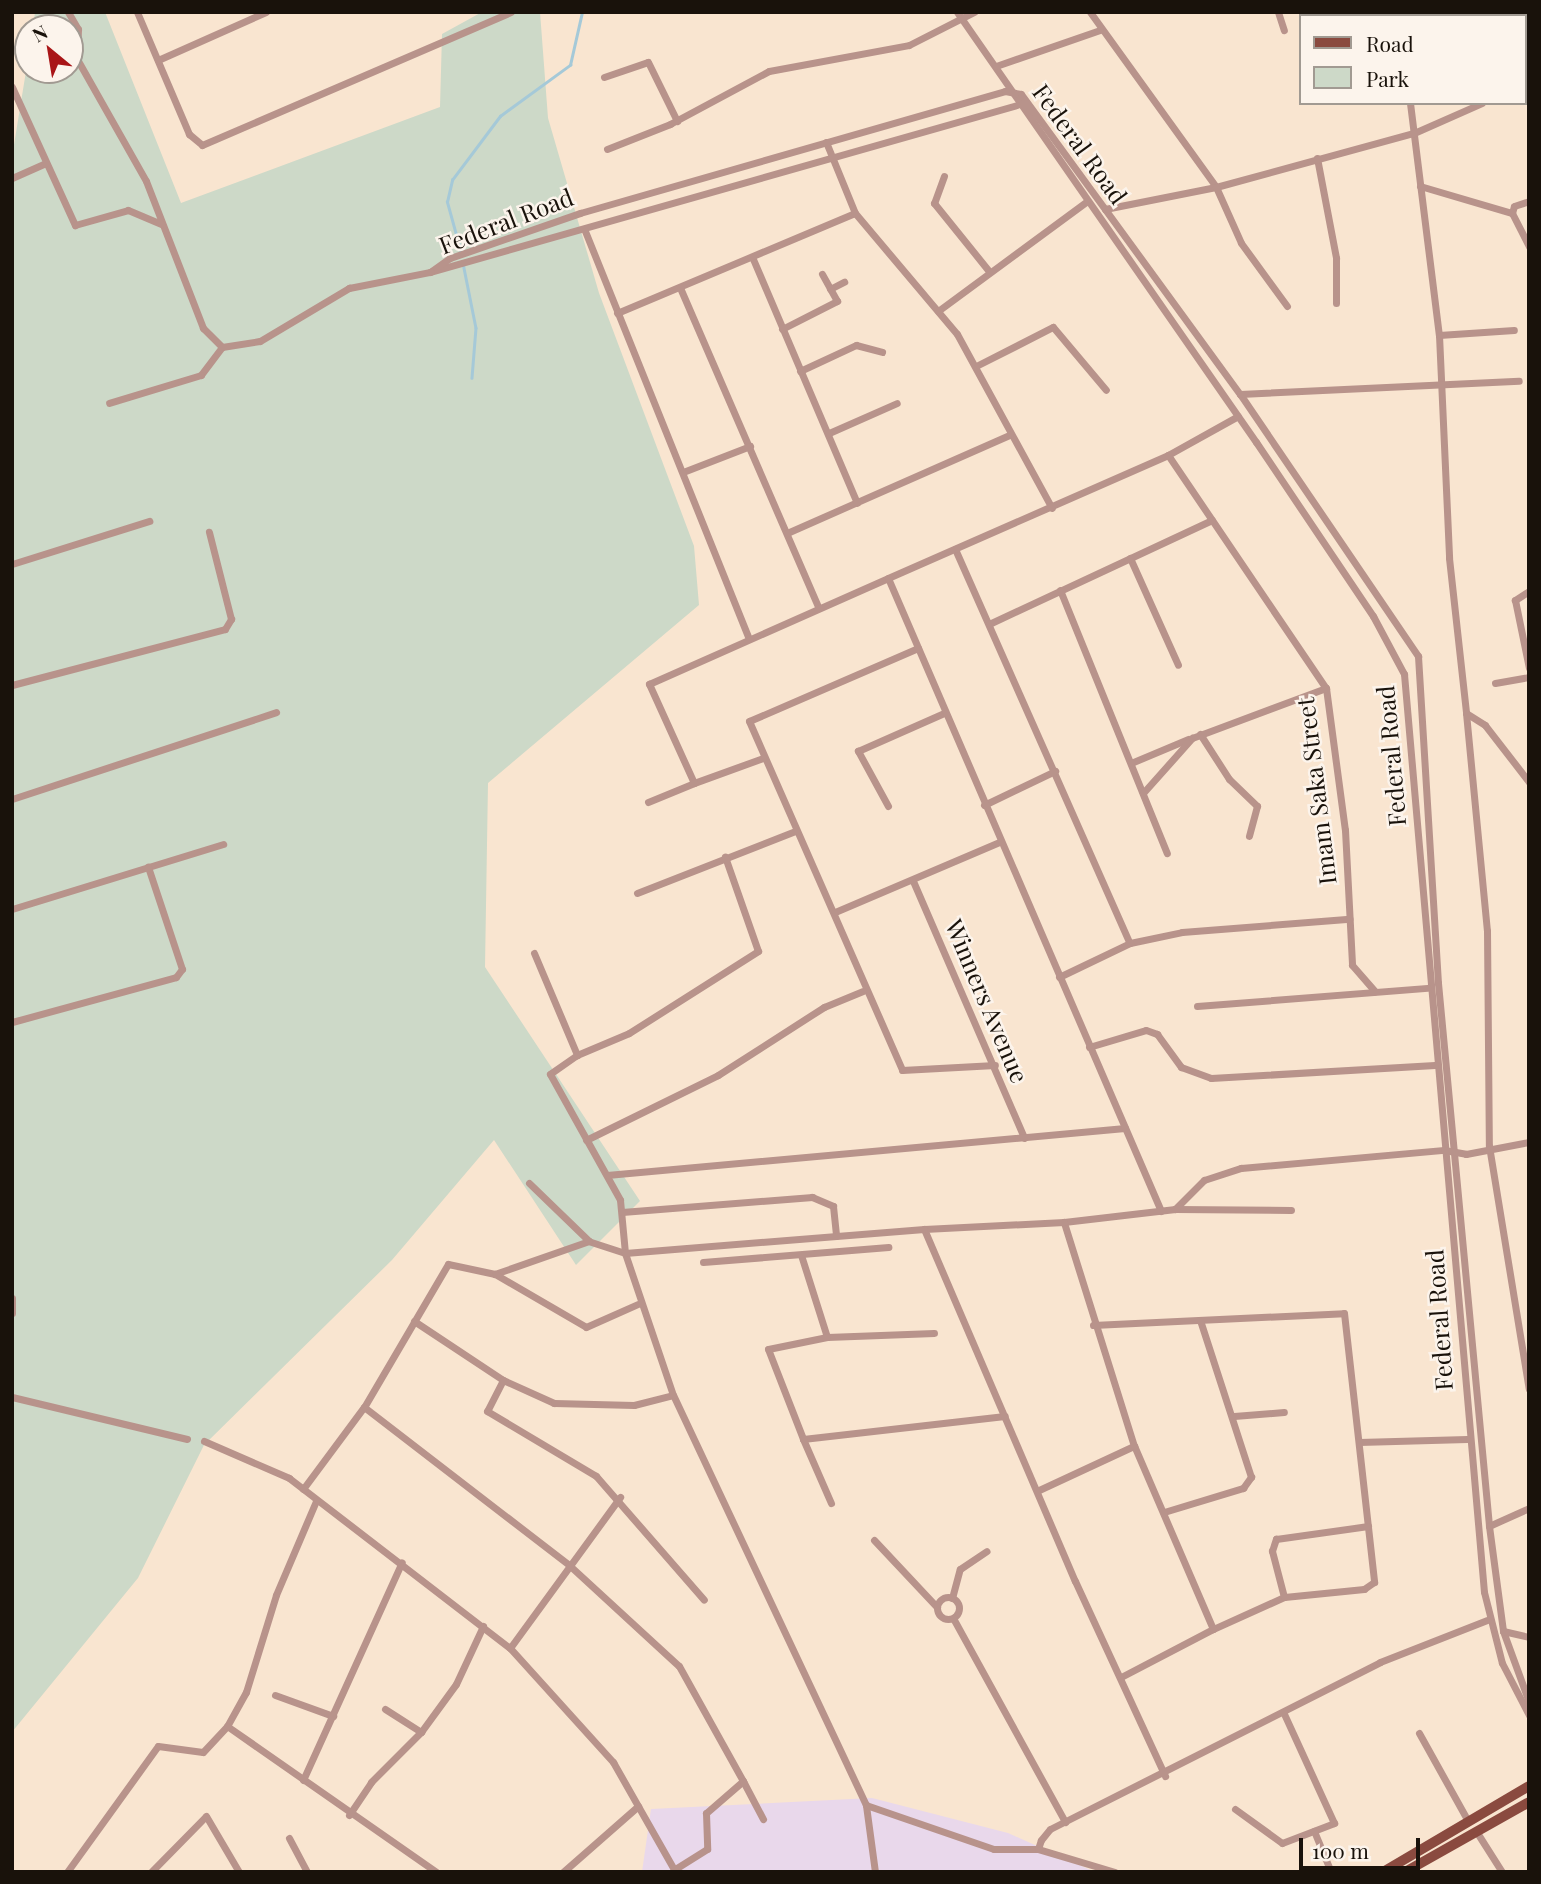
<!DOCTYPE html>
<style>
body{margin:0}
#map{position:relative;width:1541px;height:1884px;overflow:hidden;background:#f9e5d0;font-family:"Playfair Display",serif}
div>[style]{position:absolute}
[style*='--x']{left:calc(var(--x)*1px);top:calc(var(--y)*1px);width:calc(var(--w)*1px);rotate:calc(var(--a)*1deg)}
.commercial>*{inset:0;background:#e9d8eb}
.green>*{inset:0;background:#cdd9c8}
.stream>*{height:2.5px;margin:-1.25px;padding:0 1.25px;transform-origin:1.25px;border-radius:1.25px;background:#a5c9d8}
.minor>*{height:7px;margin:-3.5px;padding:0 3.5px;transform-origin:3.5px;border-radius:3.5px;background:#b8938b}
.minor>.ring{margin:-3.5px;padding:0;box-sizing:content-box;background:none;border:7px solid #b8938b;border-radius:50%}
.primary>*{height:10px;margin:-5px;padding:0 5px;transform-origin:5px;border-radius:5px;background:#8a4a3f}
span{translate:-50% -50%;white-space:nowrap;text-align:center;line-height:1.15;-webkit-text-stroke:5px #fcf4ec;paint-order:stroke}
.street-label{font-size:24px;color:#19120b}
.frame{position:absolute;inset:0;border:14px solid #19120b;pointer-events:none}
.legend{position:absolute;left:1299px;top:14px;width:228px;height:91px;box-sizing:border-box;background:#fcf4ec;border:2px solid #a19a92;margin:0;padding:9px 12px;list-style:none;font-size:21px;color:#19120b}
.legend li{display:flex;align-items:center;gap:14px;height:35px}
.legend b{width:35px;border:2px solid #a19a92}
.north{position:absolute;left:14px;top:14px;width:70px;height:70px;box-sizing:border-box;background:#fcf4ec;border:2px solid #a19a92;border-radius:50%;rotate:330deg;font-size:19px;font-weight:700;line-height:28px;text-align:center;color:#19120b}
.north::after{content:'';display:block;margin:auto;width:24px;height:32px;background:#a91517;clip-path:polygon(50% 0,100% 100%,50% 72%,0 100%)}
.scale{position:absolute;left:1299px;top:1838px;width:121px;height:32px;box-sizing:border-box;border:4px solid #19120b;border-top:0;padding-left:9px;font-size:21px;line-height:24px;white-space:nowrap;color:#19120b;-webkit-text-stroke:5px #fcf4ec;paint-order:stroke}
</style>
<div id="map">
<div class="commercial">
<i style="clip-path:polygon(872px 1798px,1008px 1833px,1095px 1872px,642px 1872px,651px 1809px)"></i>
</div>
<div class="green">
<i style="clip-path:polygon(35px 12px,105px 12px,181px 203px,440px 107px,442px 34px,482px 12px,540px 12px,548px 118px,599px 293px,694px 546px,699px 605px,488px 783px,485px 967px,640px 1201px,576px 1265px,494px 1140px,392px 1260px,204px 1445px,138px 1578px,12px 1732px,12px 157px,28px 59px,28px 70px,70px 70px,70px 28px,33px 28px)"></i>
</div>
<div class="stream">
<i style="--x:461;--y:253;--w:53;--a:-105.4"></i>
<i style="--x:447;--y:202;--w:23;--a:-77"></i>
<i style="--x:452;--y:180;--w:80;--a:-53.1"></i>
<i style="--x:500;--y:116;--w:87;--a:-36.1"></i>
<i style="--x:570;--y:65;--w:54;--a:-77.2"></i>
<i style="--x:463;--y:263;--w:66;--a:78.7"></i>
<i style="--x:476;--y:328;--w:50;--a:94.6"></i>
</div>
<div class="minor">
<i style="--x:68;--y:12;--w:20;--a:60"></i>
<i style="--x:78;--y:29;--w:30;--a:92"></i>
<i style="--x:77;--y:59;--w:140;--a:60.5"></i>
<i style="--x:146;--y:181;--w:158;--a:68.8"></i>
<i style="--x:203;--y:328;--w:27;--a:45"></i>
<i style="--x:222;--y:347;--w:35;--a:127"></i>
<i style="--x:201;--y:375;--w:96;--a:163.1"></i>
<i style="--x:137;--y:12;--w:133;--a:66.9"></i>
<i style="--x:189;--y:134;--w:17;--a:40"></i>
<i style="--x:202;--y:145;--w:336;--a:-23.3"></i>
<i style="--x:957;--y:12;--w:524;--a:55.19"></i>
<i style="--x:1256;--y:442;--w:210;--a:56.1"></i>
<i style="--x:1373;--y:616;--w:66;--a:61.9"></i>
<i style="--x:1404;--y:674;--w:921;--a:85.02"></i>
<i style="--x:1484;--y:1592;--w:73;--a:75.8"></i>
<i style="--x:1502;--y:1663;--w:59;--a:62.6"></i>
<i style="--x:1090;--y:12;--w:216;--a:54.2"></i>
<i style="--x:1216;--y:187;--w:61;--a:65.9"></i>
<i style="--x:1241;--y:243;--w:78;--a:53.9"></i>
<i style="--x:1278;--y:12;--w:19;--a:72"></i>
<i style="--x:1397;--y:12;--w:4;--a:76"></i>
<i style="--x:1521;--y:16;--w:9;--a:-21"></i>
<i style="--x:158;--y:60;--w:118;--a:-24"></i>
<i style="--x:996;--y:66;--w:110;--a:-19.1"></i>
<i style="--x:1525;--y:73;--w:4;--a:-27"></i>
<i style="--x:604;--y:77;--w:46;--a:-18.8"></i>
<i style="--x:648;--y:62;--w:66;--a:63.8"></i>
<i style="--x:12;--y:87;--w:152;--a:65.5"></i>
<i style="--x:75;--y:225;--w:55;--a:-15.8"></i>
<i style="--x:128;--y:210;--w:36;--a:23"></i>
<i style="--x:1410;--y:103;--w:234;--a:82.9"></i>
<i style="--x:1439;--y:335;--w:223;--a:87.4"></i>
<i style="--x:1449;--y:558;--w:156;--a:83.7"></i>
<i style="--x:1017;--y:105;--w:610;--a:164.12"></i>
<i style="--x:430;--y:272;--w:24;--a:-35"></i>
<i style="--x:450;--y:258;--w:138;--a:-19.1"></i>
<i style="--x:580;--y:213;--w:442;--a:-16"></i>
<i style="--x:1005;--y:91;--w:16;--a:11"></i>
<i style="--x:1021;--y:94;--w:371;--a:53.9"></i>
<i style="--x:1240;--y:394;--w:317;--a:55.8"></i>
<i style="--x:1418;--y:656;--w:328;--a:86.5"></i>
<i style="--x:1438;--y:983;--w:545;--a:84.63"></i>
<i style="--x:1489;--y:1526;--w:106;--a:82.4"></i>
<i style="--x:1503;--y:1631;--w:76;--a:69.9"></i>
<i style="--x:826;--y:142;--w:77;--a:67.8"></i>
<i style="--x:607;--y:149;--w:68;--a:-21.6"></i>
<i style="--x:670;--y:124;--w:112;--a:-28.2"></i>
<i style="--x:769;--y:71;--w:142;--a:-10.5"></i>
<i style="--x:909;--y:45;--w:73;--a:-26.9"></i>
<i style="--x:1317;--y:158;--w:102;--a:79.2"></i>
<i style="--x:1336;--y:258;--w:45;--a:90"></i>
<i style="--x:944;--y:176;--w:29;--a:110"></i>
<i style="--x:934;--y:203;--w:86;--a:51.1"></i>
<i style="--x:12;--y:178;--w:37;--a:-24"></i>
<i style="--x:1420;--y:186;--w:96;--a:16.4"></i>
<i style="--x:1512;--y:213;--w:38;--a:63"></i>
<i style="--x:1105;--y:209;--w:113;--a:-11.2"></i>
<i style="--x:1216;--y:187;--w:205;--a:-15.3"></i>
<i style="--x:1414;--y:133;--w:74;--a:-23.8"></i>
<i style="--x:1512;--y:213;--w:7;--a:-74"></i>
<i style="--x:1514;--y:206;--w:16;--a:-18"></i>
<i style="--x:585;--y:231;--w:439;--a:68.1"></i>
<i style="--x:753;--y:259;--w:265;--a:66.9"></i>
<i style="--x:830;--y:289;--w:16;--a:-27"></i>
<i style="--x:681;--y:290;--w:344;--a:66.6"></i>
<i style="--x:938;--y:311;--w:184;--a:-36.4"></i>
<i style="--x:617;--y:313;--w:258;--a:-22.8"></i>
<i style="--x:855;--y:213;--w:158;--a:49.9"></i>
<i style="--x:957;--y:334;--w:198;--a:61.4"></i>
<i style="--x:782;--y:329;--w:62;--a:-27"></i>
<i style="--x:837;--y:301;--w:31;--a:-119"></i>
<i style="--x:1439;--y:335;--w:75;--a:-3.8"></i>
<i style="--x:222;--y:347;--w:38;--a:-9"></i>
<i style="--x:260;--y:341;--w:104;--a:-30.8"></i>
<i style="--x:349;--y:288;--w:83;--a:-11.2"></i>
<i style="--x:978;--y:365;--w:84;--a:-26.9"></i>
<i style="--x:1053;--y:327;--w:82;--a:49.9"></i>
<i style="--x:800;--y:371;--w:62;--a:-24.9"></i>
<i style="--x:856;--y:345;--w:27;--a:15"></i>
<i style="--x:1240;--y:394;--w:279;--a:-2.7"></i>
<i style="--x:829;--y:433;--w:74;--a:-23.8"></i>
<i style="--x:1168;--y:455;--w:282;--a:55.9"></i>
<i style="--x:1326;--y:688;--w:143;--a:82.4"></i>
<i style="--x:1345;--y:830;--w:135;--a:87"></i>
<i style="--x:1352;--y:965;--w:35;--a:49"></i>
<i style="--x:683;--y:472;--w:72;--a:-21.2"></i>
<i style="--x:787;--y:533;--w:243;--a:-23.8"></i>
<i style="--x:955;--y:549;--w:431;--a:66.1"></i>
<i style="--x:1130;--y:943;--w:53;--a:-11.9"></i>
<i style="--x:1182;--y:932;--w:168;--a:-4.5"></i>
<i style="--x:1130;--y:558;--w:117;--a:65.8"></i>
<i style="--x:12;--y:564;--w:144;--a:-17.4"></i>
<i style="--x:1060;--y:590;--w:284;--a:67.9"></i>
<i style="--x:1529;--y:591;--w:17;--a:147"></i>
<i style="--x:1515;--y:600;--w:69;--a:78.4"></i>
<i style="--x:989;--y:624;--w:246;--a:-25"></i>
<i style="--x:918;--y:648;--w:184;--a:156.6"></i>
<i style="--x:749;--y:721;--w:381;--a:66.3"></i>
<i style="--x:902;--y:1070;--w:93;--a:-3.1"></i>
<i style="--x:1495;--y:683;--w:35;--a:-10"></i>
<i style="--x:12;--y:685;--w:220;--a:-14.7"></i>
<i style="--x:225;--y:629;--w:12;--a:-59"></i>
<i style="--x:231;--y:619;--w:90;--a:-104.2"></i>
<i style="--x:1200;--y:734;--w:54;--a:57.2"></i>
<i style="--x:1229;--y:779;--w:39;--a:44"></i>
<i style="--x:1257;--y:806;--w:31;--a:105"></i>
<i style="--x:763;--y:758;--w:73;--a:160.1"></i>
<i style="--x:694;--y:783;--w:109;--a:-114.4"></i>
<i style="--x:649;--y:684;--w:261;--a:-23.9"></i>
<i style="--x:1131;--y:763;--w:62;--a:-22.8"></i>
<i style="--x:1529;--y:782;--w:72;--a:-127.7"></i>
<i style="--x:1485;--y:725;--w:22;--a:-148"></i>
<i style="--x:1466;--y:713;--w:219;--a:84.5"></i>
<i style="--x:1487;--y:931;--w:215;--a:89.5"></i>
<i style="--x:1489;--y:1146;--w:246;--a:80.7"></i>
<i style="--x:1143;--y:793;--w:74;--a:-48.3"></i>
<i style="--x:1192;--y:738;--w:143;--a:-20.5"></i>
<i style="--x:12;--y:799;--w:278;--a:-18.2"></i>
<i style="--x:648;--y:802;--w:50;--a:-22.4"></i>
<i style="--x:984;--y:805;--w:79;--a:-25.6"></i>
<i style="--x:888;--y:806;--w:63;--a:-118.6"></i>
<i style="--x:858;--y:751;--w:94;--a:-23.8"></i>
<i style="--x:913;--y:881;--w:280;--a:66.6"></i>
<i style="--x:637;--y:893;--w:170;--a:-21.4"></i>
<i style="--x:12;--y:909;--w:221;--a:-17.1"></i>
<i style="--x:835;--y:912;--w:178;--a:-23.1"></i>
<i style="--x:534;--y:953;--w:111;--a:67.1"></i>
<i style="--x:577;--y:1055;--w:56;--a:-22.9"></i>
<i style="--x:629;--y:1033;--w:153;--a:-32.4"></i>
<i style="--x:758;--y:951;--w:100;--a:-109.3"></i>
<i style="--x:1059;--y:977;--w:79;--a:-25.6"></i>
<i style="--x:1197;--y:1006;--w:231;--a:-4.5"></i>
<i style="--x:12;--y:1022;--w:170;--a:-15.3"></i>
<i style="--x:176;--y:977;--w:10;--a:-53"></i>
<i style="--x:182;--y:969;--w:108;--a:-108.4"></i>
<i style="--x:1089;--y:1047;--w:59;--a:-16.6"></i>
<i style="--x:1146;--y:1030;--w:12;--a:20"></i>
<i style="--x:1157;--y:1034;--w:41;--a:54"></i>
<i style="--x:1181;--y:1067;--w:32;--a:20"></i>
<i style="--x:1211;--y:1078;--w:224;--a:-3.3"></i>
<i style="--x:577;--y:1055;--w:33;--a:145"></i>
<i style="--x:550;--y:1074;--w:144;--a:60.9"></i>
<i style="--x:620;--y:1200;--w:53;--a:84.6"></i>
<i style="--x:625;--y:1253;--w:38;--a:-162"></i>
<i style="--x:589;--y:1241;--w:100;--a:160.7"></i>
<i style="--x:495;--y:1274;--w:48;--a:-168"></i>
<i style="--x:448;--y:1264;--w:166;--a:120.4"></i>
<i style="--x:364;--y:1407;--w:259;--a:37.6"></i>
<i style="--x:569;--y:1565;--w:149;--a:42.6"></i>
<i style="--x:679;--y:1666;--w:132;--a:60.9"></i>
<i style="--x:743;--y:1781;--w:49;--a:139.1"></i>
<i style="--x:706;--y:1813;--w:36;--a:88"></i>
<i style="--x:707;--y:1849;--w:39;--a:148"></i>
<i style="--x:586;--y:1140;--w:147;--a:-26.2"></i>
<i style="--x:718;--y:1075;--w:126;--a:-32.7"></i>
<i style="--x:824;--y:1007;--w:42;--a:-22.3"></i>
<i style="--x:607;--y:1175;--w:520;--a:-5.18"></i>
<i style="--x:529;--y:1183;--w:83;--a:44"></i>
<i style="--x:1175;--y:1209;--w:116;--a:0.5"></i>
<i style="--x:1161;--y:1211;--w:689;--a:-113.33"></i>
<i style="--x:888;--y:578;--w:306;--a:-23.7"></i>
<i style="--x:1168;--y:455;--w:80;--a:-29.1"></i>
<i style="--x:622;--y:1212;--w:191;--a:-4.5"></i>
<i style="--x:812;--y:1197;--w:23;--a:23"></i>
<i style="--x:833;--y:1206;--w:30;--a:84"></i>
<i style="--x:1064;--y:1222;--w:112;--a:-6.7"></i>
<i style="--x:1175;--y:1209;--w:41;--a:-45"></i>
<i style="--x:1204;--y:1180;--w:39;--a:-18"></i>
<i style="--x:1241;--y:1168;--w:204;--a:-5.1"></i>
<i style="--x:1444;--y:1150;--w:22;--a:10"></i>
<i style="--x:1466;--y:1154;--w:64;--a:-10.8"></i>
<i style="--x:801;--y:1255;--w:86;--a:72.4"></i>
<i style="--x:703;--y:1262;--w:186;--a:-4.6"></i>
<i style="--x:495;--y:1274;--w:105;--a:30.2"></i>
<i style="--x:586;--y:1327;--w:57;--a:-23.9"></i>
<i style="--x:12;--y:1298;--w:15;--a:90"></i>
<i style="--x:414;--y:1321;--w:107;--a:33.5"></i>
<i style="--x:503;--y:1380;--w:56;--a:24.3"></i>
<i style="--x:554;--y:1403;--w:80;--a:1.4"></i>
<i style="--x:634;--y:1405;--w:40;--a:-14.4"></i>
<i style="--x:1093;--y:1325;--w:251;--a:-2.7"></i>
<i style="--x:1344;--y:1313;--w:271;--a:83.6"></i>
<i style="--x:1374;--y:1582;--w:12;--a:145"></i>
<i style="--x:1364;--y:1589;--w:80;--a:174.3"></i>
<i style="--x:1284;--y:1597;--w:78;--a:155.7"></i>
<i style="--x:934;--y:1333;--w:107;--a:177.9"></i>
<i style="--x:827;--y:1337;--w:60;--a:168.5"></i>
<i style="--x:768;--y:1349;--w:97;--a:68.7"></i>
<i style="--x:803;--y:1439;--w:203;--a:-6.5"></i>
<i style="--x:503;--y:1380;--w:35;--a:117"></i>
<i style="--x:487;--y:1411;--w:127;--a:30.8"></i>
<i style="--x:596;--y:1476;--w:164;--a:48.9"></i>
<i style="--x:12;--y:1397;--w:180;--a:13.5"></i>
<i style="--x:1234;--y:1416;--w:50;--a:-4.6"></i>
<i style="--x:803;--y:1439;--w:70;--a:66.4"></i>
<i style="--x:204;--y:1441;--w:93;--a:23.5"></i>
<i style="--x:289;--y:1478;--w:279;--a:37.6"></i>
<i style="--x:510;--y:1648;--w:154;--a:47.9"></i>
<i style="--x:613;--y:1762;--w:125;--a:60.4"></i>
<i style="--x:1359;--y:1442;--w:108;--a:-1.6"></i>
<i style="--x:303;--y:1489;--w:102;--a:-53.4"></i>
<i style="--x:1039;--y:1490;--w:105;--a:-24.9"></i>
<i style="--x:316;--y:1501;--w:102;--a:113.1"></i>
<i style="--x:276;--y:1595;--w:102;--a:107.2"></i>
<i style="--x:246;--y:1692;--w:39;--a:119"></i>
<i style="--x:227;--y:1726;--w:255;--a:34.9"></i>
<i style="--x:1164;--y:1512;--w:83;--a:-16.9"></i>
<i style="--x:1243;--y:1488;--w:14;--a:-54"></i>
<i style="--x:1251;--y:1477;--w:165;--a:-108"></i>
<i style="--x:1489;--y:1526;--w:44;--a:-24.2"></i>
<i style="--x:874;--y:1540;--w:92;--a:46.8"></i>
<i class="ring" style="left:937px;top:1597px;width:15px;height:15px"></i>
<i style="--x:1284;--y:1597;--w:48;--a:-104.6"></i>
<i style="--x:1272;--y:1551;--w:13;--a:-72"></i>
<i style="--x:1276;--y:1539;--w:93;--a:-8"></i>
<i style="--x:952;--y:1598;--w:30;--a:-75"></i>
<i style="--x:960;--y:1569;--w:32;--a:-34"></i>
<i style="--x:953;--y:1618;--w:233;--a:61.2"></i>
<i style="--x:1503;--y:1631;--w:27;--a:13"></i>
<i style="--x:510;--y:1648;--w:187;--a:-53.9"></i>
<i style="--x:1121;--y:1677;--w:104;--a:-27.6"></i>
<i style="--x:1213;--y:1629;--w:199;--a:-113.3"></i>
<i style="--x:1134;--y:1446;--w:235;--a:-107.4"></i>
<i style="--x:1064;--y:1222;--w:140;--a:177.1"></i>
<i style="--x:924;--y:1229;--w:383;--a:66.8"></i>
<i style="--x:1075;--y:1581;--w:215;--a:65.2"></i>
<i style="--x:275;--y:1695;--w:62;--a:19.9"></i>
<i style="--x:385;--y:1709;--w:43;--a:32.6"></i>
<i style="--x:421;--y:1732;--w:59;--a:-53.9"></i>
<i style="--x:456;--y:1684;--w:64;--a:-65"></i>
<i style="--x:1419;--y:1733;--w:101;--a:60.9"></i>
<i style="--x:303;--y:1780;--w:239;--a:-65.6"></i>
<i style="--x:743;--y:1781;--w:43;--a:62.2"></i>
<i style="--x:866;--y:1805;--w:135;--a:19"></i>
<i style="--x:994;--y:1849;--w:44;--a:0"></i>
<i style="--x:1235;--y:1809;--w:58;--a:35.9"></i>
<i style="--x:1282;--y:1843;--w:56;--a:-21"></i>
<i style="--x:1334;--y:1823;--w:120;--a:-114.6"></i>
<i style="--x:349;--y:1815;--w:40;--a:-56"></i>
<i style="--x:371;--y:1782;--w:71;--a:-45"></i>
<i style="--x:1314;--y:1831;--w:44;--a:67.5"></i>
<i style="--x:1476;--y:1831;--w:49;--a:57.6"></i>
<i style="--x:289;--y:1838;--w:38;--a:62"></i>
<i style="--x:67;--y:1872;--w:155;--a:-54.2"></i>
<i style="--x:158;--y:1746;--w:45;--a:7.6"></i>
<i style="--x:203;--y:1752;--w:35;--a:-47"></i>
<i style="--x:151;--y:1872;--w:78;--a:-45.5"></i>
<i style="--x:206;--y:1816;--w:65;--a:59.5"></i>
<i style="--x:563;--y:1872;--w:100;--a:-41.3"></i>
<i style="--x:875;--y:1872;--w:68;--a:-97.7"></i>
<i style="--x:866;--y:1805;--w:453;--a:-115.2"></i>
<i style="--x:673;--y:1395;--w:150;--a:-108.7"></i>
<i style="--x:625;--y:1253;--w:300;--a:-4.6"></i>
<i style="--x:1115;--y:1872;--w:80;--a:-163.4"></i>
<i style="--x:1038;--y:1849;--w:9;--a:-72"></i>
<i style="--x:1041;--y:1840;--w:14;--a:-51"></i>
<i style="--x:1050;--y:1829;--w:370;--a:-26.8"></i>
<i style="--x:1380;--y:1662;--w:115;--a:-21.4"></i>
</div>
<div class="primary">
<i style="--x:1383;--y:1872;--w:169;--a:-30.5"></i>
<i style="--x:1405;--y:1872;--w:142;--a:-29.4"></i>
</div>
<div class="street-label">
<span style="left:1080px;top:144px;rotate:54deg">Federal Road</span>
<span style="left:506px;top:221px;rotate:-21deg">Federal Road</span>
<span style="left:1391px;top:756px;rotate:-95deg">Federal Road</span>
<span style="left:1316px;top:791px;rotate:-97deg">Imam Saka Street</span>
<span style="left:987px;top:1001px;rotate:67deg">Winners Avenue</span>
<span style="left:1439px;top:1320px;rotate:-94deg">Federal Road</span>
</div>
<div class="frame"></div>
<ul class="legend">
<li><b style="height:9px;background:#8a4a3f"></b>Road</li>
<li><b style="height:19px;background:#cdd9c8"></b>Park</li>
</ul>
<div class="north">N</div>
<div class="scale">100 m</div>
</div>
